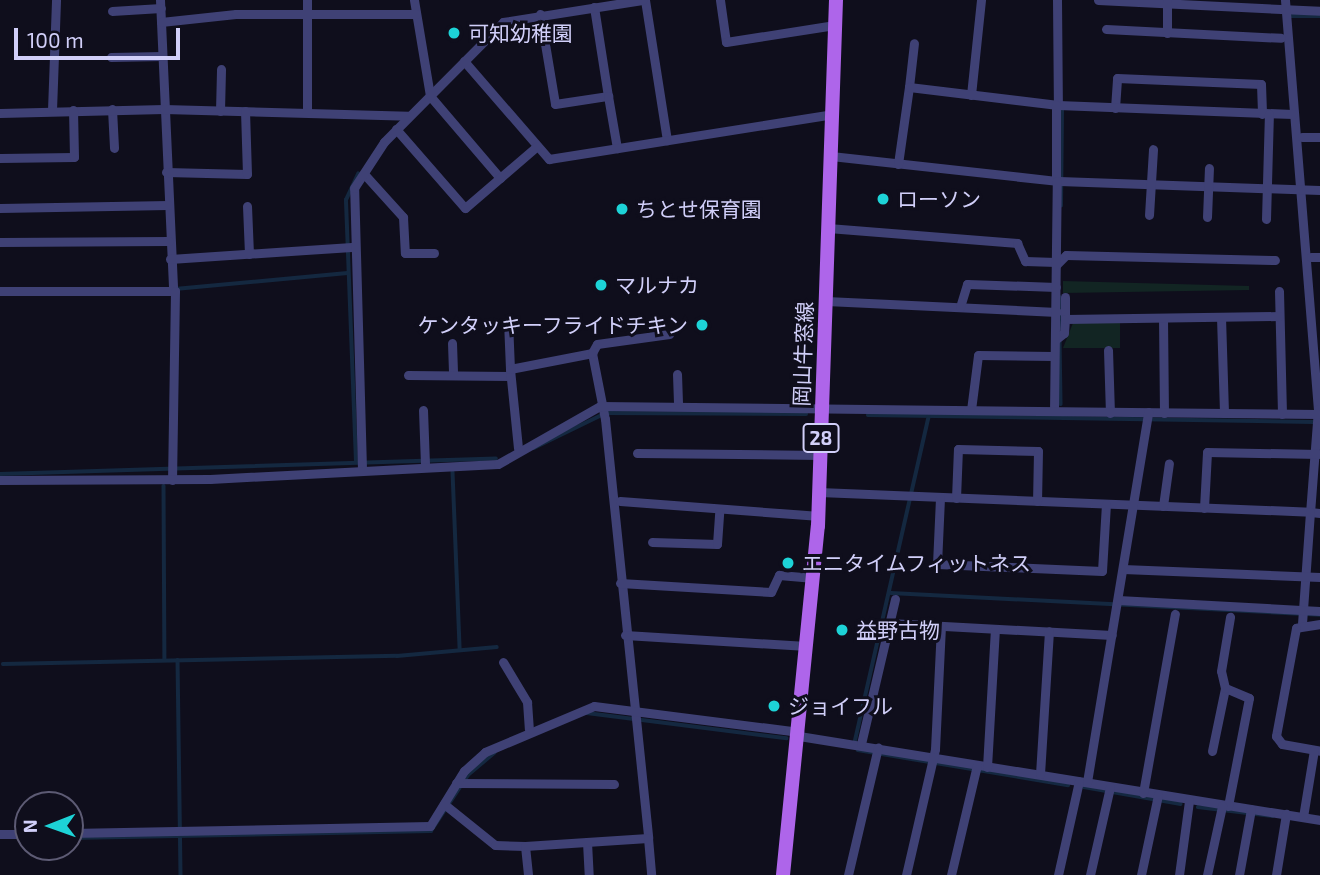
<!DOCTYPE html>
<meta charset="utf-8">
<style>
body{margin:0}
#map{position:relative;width:1320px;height:875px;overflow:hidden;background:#0f0e1c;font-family:"Exo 2","Noto Sans JP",sans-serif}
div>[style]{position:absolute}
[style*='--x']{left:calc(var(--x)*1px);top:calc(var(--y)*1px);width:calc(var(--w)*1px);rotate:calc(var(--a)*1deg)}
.green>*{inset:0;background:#122523}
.stream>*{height:3.5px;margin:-1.75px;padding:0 1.75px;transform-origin:1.75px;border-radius:1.75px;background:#142840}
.minor>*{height:9px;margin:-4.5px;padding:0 4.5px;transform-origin:4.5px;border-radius:4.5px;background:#3f4175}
.primary>*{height:14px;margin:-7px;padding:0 7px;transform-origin:7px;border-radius:7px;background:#ae65ea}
.dots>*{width:19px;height:19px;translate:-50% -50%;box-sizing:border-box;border:4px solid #0f0e1c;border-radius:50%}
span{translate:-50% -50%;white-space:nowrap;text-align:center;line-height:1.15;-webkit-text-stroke:6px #0f0e1c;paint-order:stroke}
.shield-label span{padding:2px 5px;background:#0f0e1c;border:2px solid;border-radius:5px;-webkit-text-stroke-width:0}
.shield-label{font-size:19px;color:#d1cff9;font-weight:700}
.poi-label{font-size:21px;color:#d1cff9}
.left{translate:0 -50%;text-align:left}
.right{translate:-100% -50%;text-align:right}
.street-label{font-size:21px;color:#d1cff9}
.north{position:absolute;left:14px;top:791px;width:70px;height:70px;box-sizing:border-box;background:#0f0e1c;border:2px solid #5d5b74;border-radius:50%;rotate:269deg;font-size:19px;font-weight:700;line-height:28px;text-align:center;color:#d1cff9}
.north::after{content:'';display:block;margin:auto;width:24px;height:32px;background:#1dd3d7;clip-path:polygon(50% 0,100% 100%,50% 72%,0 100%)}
.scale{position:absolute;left:14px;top:28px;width:166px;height:32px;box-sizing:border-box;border:4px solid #d1cff9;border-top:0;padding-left:9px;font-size:21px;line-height:24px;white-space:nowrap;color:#d1cff9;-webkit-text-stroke:5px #0f0e1c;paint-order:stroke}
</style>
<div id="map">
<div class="green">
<i style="clip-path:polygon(1063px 281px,1249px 286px,1249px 290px,1063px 293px)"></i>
<i style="clip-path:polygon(1120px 322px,1120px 348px,1063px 348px,1073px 323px)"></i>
</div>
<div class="stream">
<i style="--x:1287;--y:16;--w:33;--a:0"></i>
<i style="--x:1061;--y:206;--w:101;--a:-89.4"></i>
<i style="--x:175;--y:289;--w:173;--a:-5.3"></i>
<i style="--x:1060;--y:297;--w:31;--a:90"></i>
<i style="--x:1060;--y:339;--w:65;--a:89.1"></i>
<i style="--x:868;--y:415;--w:446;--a:0.9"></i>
<i style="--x:534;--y:448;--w:80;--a:-25.9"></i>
<i style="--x:606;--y:413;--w:200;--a:0.3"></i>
<i style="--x:356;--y:462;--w:262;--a:-92.2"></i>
<i style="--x:346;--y:200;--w:29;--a:-65"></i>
<i style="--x:453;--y:472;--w:177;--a:87.7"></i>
<i style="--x:0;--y:474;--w:496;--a:-1.8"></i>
<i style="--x:164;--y:486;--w:173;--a:89.7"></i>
<i style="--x:891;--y:593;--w:430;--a:2.9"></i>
<i style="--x:178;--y:660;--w:215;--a:89.2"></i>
<i style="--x:3;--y:664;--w:394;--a:-1.2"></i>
<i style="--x:397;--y:656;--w:100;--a:-5.1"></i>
<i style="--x:587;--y:713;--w:201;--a:7.2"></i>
<i style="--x:854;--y:745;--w:337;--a:-77.2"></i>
<i style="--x:858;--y:750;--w:213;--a:9.5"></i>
<i style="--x:1084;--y:787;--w:98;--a:9.9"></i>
<i style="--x:1198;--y:807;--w:75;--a:6.9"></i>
<i style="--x:70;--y:838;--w:361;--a:-1.1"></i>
<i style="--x:431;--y:831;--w:67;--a:-56.5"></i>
<i style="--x:468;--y:775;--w:34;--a:-40"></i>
</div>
<div class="minor">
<i style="--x:160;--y:0;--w:291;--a:87.4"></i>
<i style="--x:414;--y:0;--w:97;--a:80.5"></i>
<i style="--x:430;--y:96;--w:108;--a:49.5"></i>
<i style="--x:645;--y:0;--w:142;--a:81.1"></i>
<i style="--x:720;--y:0;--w:42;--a:81.9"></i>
<i style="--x:726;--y:42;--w:110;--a:-8.9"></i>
<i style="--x:1057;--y:0;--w:105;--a:89.5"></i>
<i style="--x:1098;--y:0;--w:222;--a:2.8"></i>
<i style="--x:1285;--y:0;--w:410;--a:85.4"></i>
<i style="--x:1318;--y:409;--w:103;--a:94.4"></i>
<i style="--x:1310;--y:512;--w:10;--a:6"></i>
<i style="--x:594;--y:7;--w:90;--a:81.1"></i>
<i style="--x:112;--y:11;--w:49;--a:-3.5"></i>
<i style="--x:540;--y:14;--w:91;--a:80.5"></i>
<i style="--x:555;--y:104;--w:54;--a:-8.6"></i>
<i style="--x:608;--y:96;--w:53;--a:80.2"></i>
<i style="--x:161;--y:22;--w:75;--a:-6.1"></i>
<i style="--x:236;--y:14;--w:180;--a:0"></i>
<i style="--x:1106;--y:29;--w:175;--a:2.9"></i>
<i style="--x:1167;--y:33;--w:31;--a:-90"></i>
<i style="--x:111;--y:57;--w:51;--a:-1.1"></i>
<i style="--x:464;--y:61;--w:130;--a:49.1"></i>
<i style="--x:549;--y:159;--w:288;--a:-9"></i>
<i style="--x:909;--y:87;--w:44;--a:-83.5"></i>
<i style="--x:971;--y:95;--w:96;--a:-84"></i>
<i style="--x:1115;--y:108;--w:30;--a:-86"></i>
<i style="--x:1117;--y:78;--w:144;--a:2.4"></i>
<i style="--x:1261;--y:84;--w:30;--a:88"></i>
<i style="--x:112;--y:109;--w:39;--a:87"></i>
<i style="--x:52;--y:110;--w:110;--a:-87.9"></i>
<i style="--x:220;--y:111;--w:42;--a:-88.6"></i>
<i style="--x:307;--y:111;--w:111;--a:-90"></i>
<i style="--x:0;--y:113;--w:164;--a:-1.4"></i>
<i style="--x:164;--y:109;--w:244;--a:1.6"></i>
<i style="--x:396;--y:129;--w:105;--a:48.9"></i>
<i style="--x:465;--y:208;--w:95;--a:-40.7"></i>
<i style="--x:1302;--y:137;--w:18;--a:0"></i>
<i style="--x:831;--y:156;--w:229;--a:6.3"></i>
<i style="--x:1059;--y:181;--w:261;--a:2"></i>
<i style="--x:0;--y:158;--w:74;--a:-0.8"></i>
<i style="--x:74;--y:157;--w:47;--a:-91.2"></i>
<i style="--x:898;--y:164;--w:78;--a:-81.9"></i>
<i style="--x:909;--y:87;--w:150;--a:6.9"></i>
<i style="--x:1058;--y:105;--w:235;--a:2.2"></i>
<i style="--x:166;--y:172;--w:81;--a:1.4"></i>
<i style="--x:247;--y:174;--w:63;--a:-91.8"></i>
<i style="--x:365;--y:175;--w:57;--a:47.9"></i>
<i style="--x:403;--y:217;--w:36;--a:87"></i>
<i style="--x:405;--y:253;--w:29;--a:0"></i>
<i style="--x:1056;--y:181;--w:76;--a:-90"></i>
<i style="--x:247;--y:206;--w:48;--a:87.6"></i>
<i style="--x:0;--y:208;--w:168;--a:-1"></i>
<i style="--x:1149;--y:215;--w:66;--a:-86.5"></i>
<i style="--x:1207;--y:217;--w:49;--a:-87.7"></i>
<i style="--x:1266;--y:219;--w:105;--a:-88.4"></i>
<i style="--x:828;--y:228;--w:190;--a:4.5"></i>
<i style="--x:1017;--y:243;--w:20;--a:66"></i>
<i style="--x:1025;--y:261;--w:31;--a:2"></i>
<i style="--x:0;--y:242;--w:169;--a:-0.3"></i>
<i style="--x:1311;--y:257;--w:9;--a:0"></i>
<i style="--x:170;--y:259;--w:182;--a:-3.8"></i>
<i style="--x:1056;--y:265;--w:14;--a:-45"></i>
<i style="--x:1066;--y:255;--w:209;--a:1.4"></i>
<i style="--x:0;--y:291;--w:175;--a:0"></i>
<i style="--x:175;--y:291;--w:189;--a:90.9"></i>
<i style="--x:1279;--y:291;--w:123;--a:88.6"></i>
<i style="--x:1065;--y:297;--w:22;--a:90"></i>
<i style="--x:826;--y:301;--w:231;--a:2.7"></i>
<i style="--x:960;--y:307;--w:24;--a:-73"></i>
<i style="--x:967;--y:284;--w:89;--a:1.9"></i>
<i style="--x:1221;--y:317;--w:96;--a:88.2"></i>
<i style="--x:1163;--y:318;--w:95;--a:89.4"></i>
<i style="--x:508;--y:321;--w:48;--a:87.6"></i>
<i style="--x:1055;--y:340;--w:11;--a:-38"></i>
<i style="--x:1064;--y:333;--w:14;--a:-86"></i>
<i style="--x:1065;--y:319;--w:214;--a:-0.8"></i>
<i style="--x:452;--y:343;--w:32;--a:88"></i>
<i style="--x:1108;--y:350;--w:63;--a:88.2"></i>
<i style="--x:592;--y:353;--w:67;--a:78.9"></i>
<i style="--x:605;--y:419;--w:421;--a:84.1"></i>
<i style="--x:677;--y:374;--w:32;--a:88"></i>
<i style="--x:408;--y:375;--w:102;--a:0.6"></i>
<i style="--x:423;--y:410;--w:55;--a:87.9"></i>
<i style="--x:971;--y:410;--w:55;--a:-82.7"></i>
<i style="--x:978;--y:355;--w:75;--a:0.8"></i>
<i style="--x:1054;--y:411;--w:230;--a:-89.3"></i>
<i style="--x:518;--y:448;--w:79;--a:-95.8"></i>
<i style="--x:510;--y:369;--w:84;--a:-11"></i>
<i style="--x:592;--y:353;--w:10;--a:-61"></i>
<i style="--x:597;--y:344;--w:73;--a:-7.9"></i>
<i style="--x:637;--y:453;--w:184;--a:0.6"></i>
<i style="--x:362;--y:469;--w:281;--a:-91.6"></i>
<i style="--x:354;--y:188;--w:55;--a:-56.9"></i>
<i style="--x:384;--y:142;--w:169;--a:-45.2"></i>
<i style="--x:503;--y:22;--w:141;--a:-9"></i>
<i style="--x:0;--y:480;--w:210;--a:-0.3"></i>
<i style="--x:210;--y:479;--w:288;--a:-3"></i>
<i style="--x:498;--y:464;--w:117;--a:-29.6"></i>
<i style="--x:600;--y:406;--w:718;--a:0.64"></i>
<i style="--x:819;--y:492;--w:491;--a:2.3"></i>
<i style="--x:1310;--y:512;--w:111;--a:94.1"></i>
<i style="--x:940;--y:498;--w:66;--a:92.6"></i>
<i style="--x:937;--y:564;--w:165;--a:2.4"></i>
<i style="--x:1102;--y:571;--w:67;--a:-86.6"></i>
<i style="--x:956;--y:498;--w:49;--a:-87.7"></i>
<i style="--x:958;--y:449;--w:80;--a:1.4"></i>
<i style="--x:1038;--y:451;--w:50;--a:91.1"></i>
<i style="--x:620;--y:501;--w:200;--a:4.3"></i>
<i style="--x:1163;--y:506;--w:43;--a:-82.1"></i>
<i style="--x:1204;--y:508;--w:56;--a:-86.9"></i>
<i style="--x:1207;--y:452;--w:111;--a:1"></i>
<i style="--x:652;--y:542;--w:65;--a:1.8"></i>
<i style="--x:717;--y:544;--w:32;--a:-86"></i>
<i style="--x:1123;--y:569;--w:197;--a:2.3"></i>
<i style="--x:620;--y:583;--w:151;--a:3.4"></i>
<i style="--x:771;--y:592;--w:19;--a:-65"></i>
<i style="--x:779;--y:575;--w:35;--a:5"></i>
<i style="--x:1118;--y:600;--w:202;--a:3.1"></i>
<i style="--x:889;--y:623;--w:223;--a:3.1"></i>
<i style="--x:1320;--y:624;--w:24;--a:171"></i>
<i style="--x:1296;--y:628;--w:110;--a:100.5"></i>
<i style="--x:1276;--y:736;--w:10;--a:53"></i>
<i style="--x:1282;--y:744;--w:39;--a:10"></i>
<i style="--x:625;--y:635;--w:182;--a:3.5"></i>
<i style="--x:503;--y:662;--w:47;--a:59"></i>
<i style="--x:527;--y:702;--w:27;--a:86"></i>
<i style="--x:799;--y:736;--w:528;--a:9.16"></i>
<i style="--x:861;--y:744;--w:149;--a:-76.8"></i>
<i style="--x:1212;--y:751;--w:64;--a:-78.3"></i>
<i style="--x:987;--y:767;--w:138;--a:-86.7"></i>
<i style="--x:1040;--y:774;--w:143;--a:-86.4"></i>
<i style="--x:1087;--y:782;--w:375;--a:-80.6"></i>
<i style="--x:456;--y:783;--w:158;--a:0.4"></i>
<i style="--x:1143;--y:793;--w:182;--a:-79.9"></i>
<i style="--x:444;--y:804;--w:65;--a:38.8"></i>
<i style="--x:495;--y:845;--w:30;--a:2"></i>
<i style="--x:525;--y:846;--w:29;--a:84"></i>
<i style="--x:1228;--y:806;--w:110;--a:-79"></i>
<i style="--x:1249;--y:698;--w:26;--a:-157"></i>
<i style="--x:1225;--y:688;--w:17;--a:-103"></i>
<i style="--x:1221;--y:671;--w:55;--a:-80.5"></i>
<i style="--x:1303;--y:817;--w:68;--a:-80.7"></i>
<i style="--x:70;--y:833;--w:360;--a:-1.1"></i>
<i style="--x:430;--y:826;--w:65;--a:-58.3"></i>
<i style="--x:464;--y:771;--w:28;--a:-42"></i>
<i style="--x:485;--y:752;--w:118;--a:-22.9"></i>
<i style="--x:594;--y:706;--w:207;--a:7.2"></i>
<i style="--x:0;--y:834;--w:28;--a:0"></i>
<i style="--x:587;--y:842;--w:33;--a:87"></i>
<i style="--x:525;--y:846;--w:123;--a:-3.7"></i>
<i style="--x:648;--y:838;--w:37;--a:85"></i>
<i style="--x:848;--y:875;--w:131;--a:-76.8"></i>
<i style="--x:906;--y:875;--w:129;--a:-77"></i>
<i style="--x:935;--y:749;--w:123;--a:-87.2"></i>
<i style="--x:951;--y:875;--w:113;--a:-76.7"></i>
<i style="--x:1058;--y:875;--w:96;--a:-77.4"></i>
<i style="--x:1090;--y:875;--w:90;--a:-77.2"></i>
<i style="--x:1141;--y:875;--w:82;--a:-78"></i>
<i style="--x:1179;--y:875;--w:75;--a:-82.3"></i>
<i style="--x:1207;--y:875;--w:71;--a:-77.7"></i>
<i style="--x:1239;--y:875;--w:67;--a:-79.7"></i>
<i style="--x:1276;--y:875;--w:62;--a:-80.7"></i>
</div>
<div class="primary">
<i style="--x:783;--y:875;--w:351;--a:-84.3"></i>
<i style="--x:818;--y:526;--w:526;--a:-88.04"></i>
</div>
<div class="dots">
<i style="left:454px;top:33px;background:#1dd3d7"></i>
<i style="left:883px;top:199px;background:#1dd3d7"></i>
<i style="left:622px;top:209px;background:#1dd3d7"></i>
<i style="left:601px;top:285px;background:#1dd3d7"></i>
<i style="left:702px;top:325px;background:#1dd3d7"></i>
<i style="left:788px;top:563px;background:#1dd3d7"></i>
<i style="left:842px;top:630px;background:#1dd3d7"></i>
<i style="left:774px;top:706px;background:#1dd3d7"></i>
</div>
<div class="shield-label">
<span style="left:821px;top:438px">28</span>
</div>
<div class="poi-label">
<span class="left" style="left:468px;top:33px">可知幼稚園</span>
<span class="left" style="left:897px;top:199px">ローソン</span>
<span class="left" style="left:636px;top:209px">ちとせ保育園</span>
<span class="left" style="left:615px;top:285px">マルナカ</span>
<span class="right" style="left:688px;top:325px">ケンタッキーフライドチキン</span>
<span class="left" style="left:802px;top:563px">エニタイムフィットネス</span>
<span class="left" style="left:856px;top:630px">益野古物</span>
<span class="left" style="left:788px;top:706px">ジョイフル</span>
</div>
<div class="street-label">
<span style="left:803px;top:354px;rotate:-88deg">岡山牛窓線</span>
</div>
<div class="north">N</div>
<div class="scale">100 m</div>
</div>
